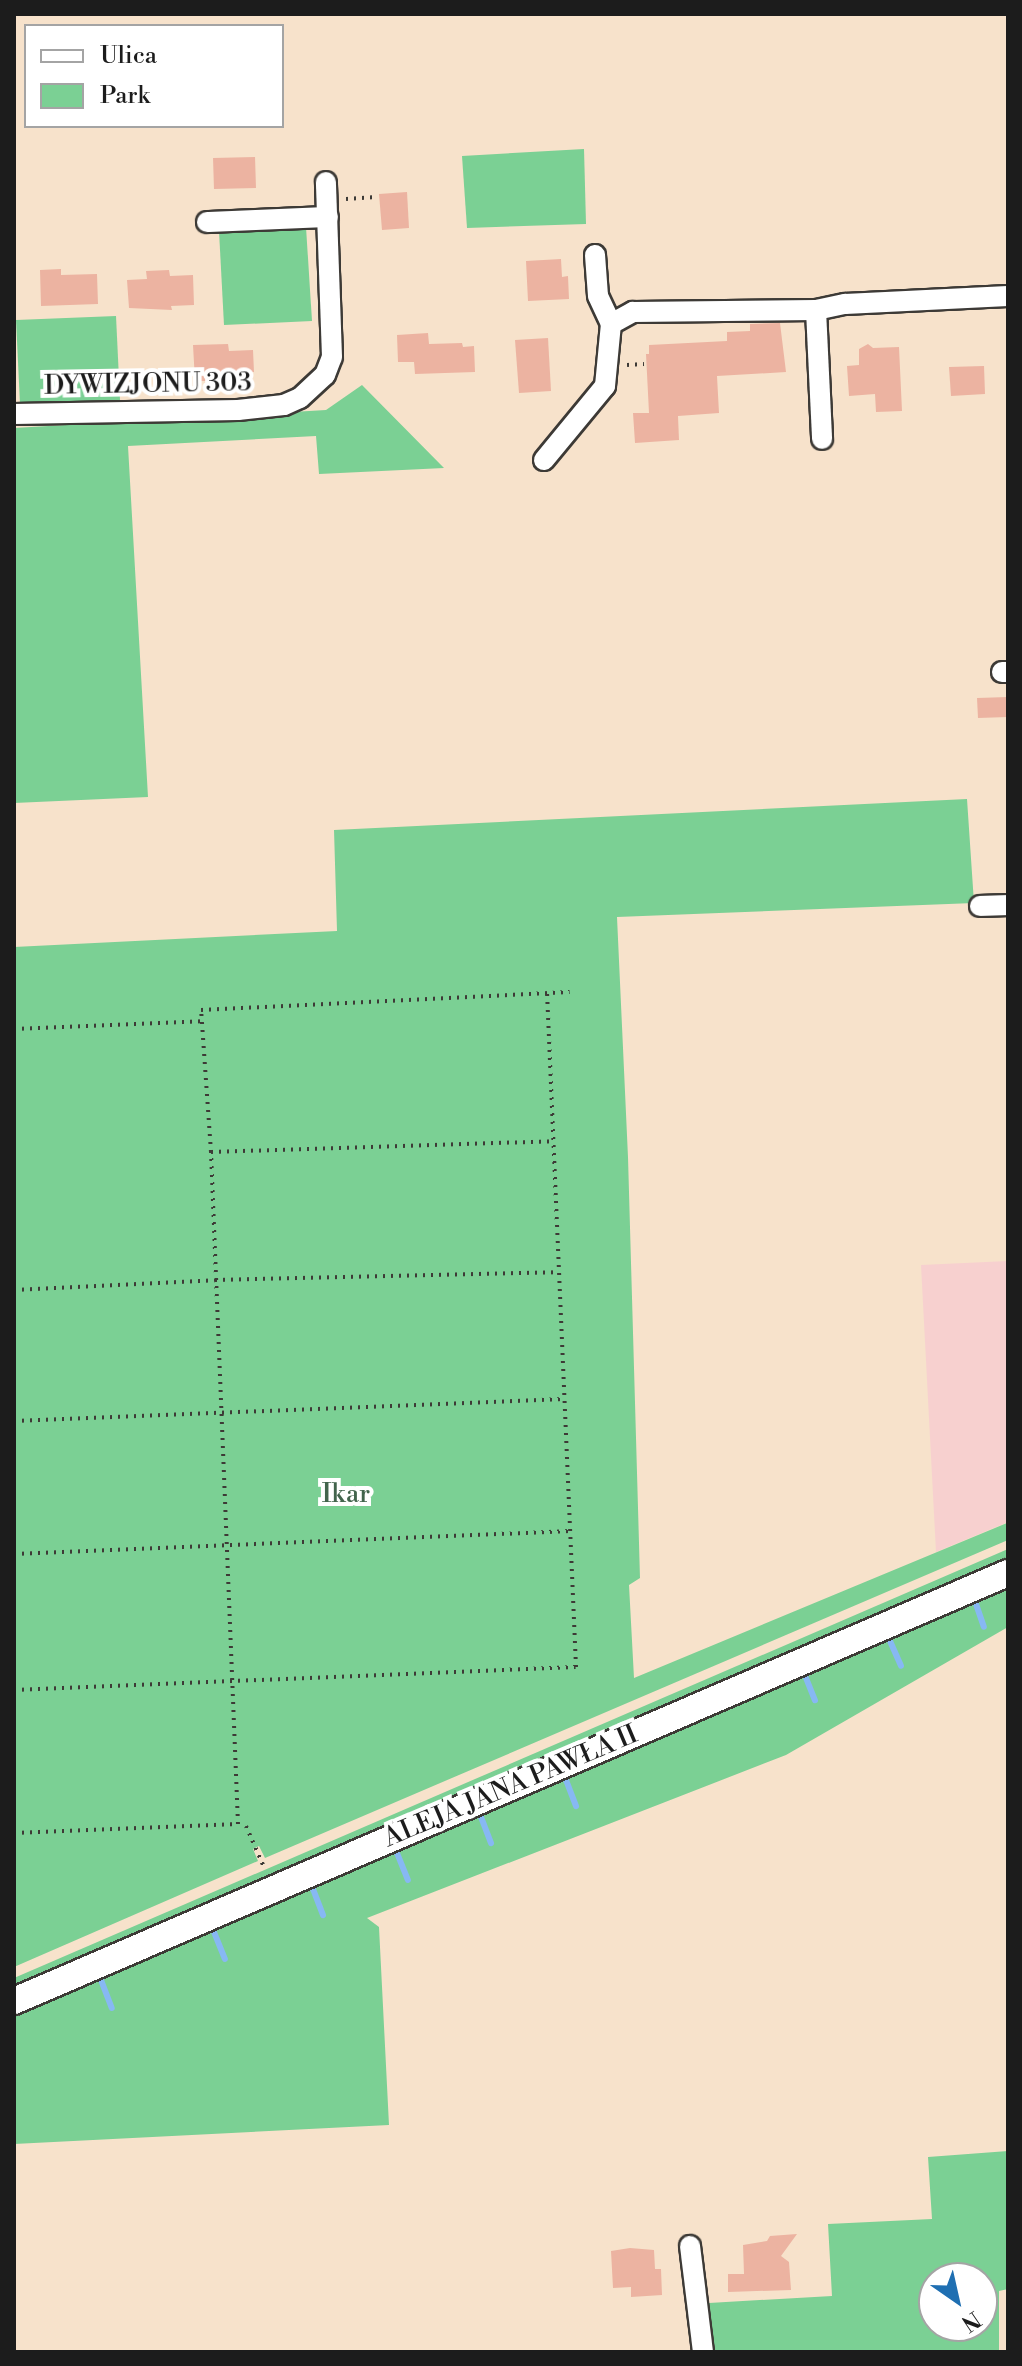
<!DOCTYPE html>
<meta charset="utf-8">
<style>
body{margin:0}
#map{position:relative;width:1022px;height:2366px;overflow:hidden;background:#f7e2cb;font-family:"Libre Bodoni",serif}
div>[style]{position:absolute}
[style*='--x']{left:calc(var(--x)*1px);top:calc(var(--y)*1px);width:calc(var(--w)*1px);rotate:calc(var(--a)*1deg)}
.built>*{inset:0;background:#f7d0cf}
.green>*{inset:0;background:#7bd094}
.stream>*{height:6px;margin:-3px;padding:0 3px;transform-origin:3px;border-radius:3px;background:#87b8f3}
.building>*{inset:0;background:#ecb3a1}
.path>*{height:4px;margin-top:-2px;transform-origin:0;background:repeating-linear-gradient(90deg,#3d3a36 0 2px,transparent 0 8px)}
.roads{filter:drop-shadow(2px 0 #3d3a36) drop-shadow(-2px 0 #3d3a36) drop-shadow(0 2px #3d3a36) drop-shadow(0 -2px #3d3a36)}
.minor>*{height:20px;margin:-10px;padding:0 10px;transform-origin:10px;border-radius:10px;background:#fff}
.tertiary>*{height:26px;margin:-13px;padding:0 13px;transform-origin:13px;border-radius:13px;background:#fff}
span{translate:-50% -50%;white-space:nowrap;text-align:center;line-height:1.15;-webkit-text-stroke:8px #fff;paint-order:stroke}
.street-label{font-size:26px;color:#1c1c1c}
.park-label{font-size:26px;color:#42644c}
.frame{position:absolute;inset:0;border:16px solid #1c1c1c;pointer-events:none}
.legend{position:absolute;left:24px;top:24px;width:260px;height:104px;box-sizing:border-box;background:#fff;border:2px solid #a4a4a4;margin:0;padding:10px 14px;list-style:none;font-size:24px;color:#1c1c1c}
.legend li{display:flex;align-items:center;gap:16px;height:40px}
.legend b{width:40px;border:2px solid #a4a4a4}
.north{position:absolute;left:918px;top:2262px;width:80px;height:80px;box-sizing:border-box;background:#fff;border:2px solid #a4a4a4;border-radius:50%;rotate:146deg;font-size:22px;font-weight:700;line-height:32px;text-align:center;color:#1c1c1c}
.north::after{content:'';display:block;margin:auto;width:28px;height:36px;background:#1f6fb2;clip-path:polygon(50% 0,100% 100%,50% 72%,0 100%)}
</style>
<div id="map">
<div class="built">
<i style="clip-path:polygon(1008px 1261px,1008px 1522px,936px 1552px,921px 1265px)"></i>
</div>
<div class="green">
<i style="clip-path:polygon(584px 149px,586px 224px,467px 228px,462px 156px)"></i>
<i style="clip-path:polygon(306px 227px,312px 321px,224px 325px,219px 231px)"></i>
<i style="clip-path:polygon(116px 316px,120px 400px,20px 404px,16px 320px)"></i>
<i style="clip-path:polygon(362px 385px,444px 468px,319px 474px,316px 436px,128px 446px,148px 797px,14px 803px,14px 428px,326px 410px)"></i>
<i style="clip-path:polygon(967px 799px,974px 903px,617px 917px,628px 1157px,640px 1578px,629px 1585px,634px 1678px,1007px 1523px,1008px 1540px,265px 1858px,259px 1846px,253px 1849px,258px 1861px,14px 1967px,14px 947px,337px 931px,334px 830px)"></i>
<i style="clip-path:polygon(1008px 1549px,1008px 1558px,14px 1986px,14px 1978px)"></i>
<i style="clip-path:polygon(1008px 1588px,1008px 1627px,786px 1755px,367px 1918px,379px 1927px,389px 2125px,14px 2144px,14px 2015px)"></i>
<i style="clip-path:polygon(evenodd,1008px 2151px,1008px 2289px,999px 2291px,999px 2352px,712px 2352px,709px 2303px,832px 2296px,828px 2224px,932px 2219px,928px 2157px,1008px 2151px,934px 2278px,982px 2278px,982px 2326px,934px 2326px,934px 2278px)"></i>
</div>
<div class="stream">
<i style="--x:976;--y:1604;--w:24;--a:71"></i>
<i style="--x:890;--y:1641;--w:27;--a:66"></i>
<i style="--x:806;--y:1678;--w:24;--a:68"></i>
<i style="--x:566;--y:1780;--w:28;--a:69"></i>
<i style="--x:481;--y:1817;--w:28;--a:69"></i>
<i style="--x:397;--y:1853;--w:29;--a:68"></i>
<i style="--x:313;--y:1889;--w:28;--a:69"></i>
<i style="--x:214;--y:1932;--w:29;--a:68"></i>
<i style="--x:101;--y:1980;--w:30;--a:69"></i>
</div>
<div class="building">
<i style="clip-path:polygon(255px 157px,256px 188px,214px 189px,213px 158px)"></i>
<i style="clip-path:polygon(407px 192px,409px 228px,382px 230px,379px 194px)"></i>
<i style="clip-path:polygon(561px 259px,562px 277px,568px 276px,569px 299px,528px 301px,526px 261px)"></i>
<i style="clip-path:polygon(61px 269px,61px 275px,97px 274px,98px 304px,41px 306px,40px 270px)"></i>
<i style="clip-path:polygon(169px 270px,170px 276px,193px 275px,194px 305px,171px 306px,172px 310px,129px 308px,127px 280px,147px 279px,146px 271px)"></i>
<i style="clip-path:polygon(780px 323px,786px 372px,717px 376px,719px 413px,678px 416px,679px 440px,635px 443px,633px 413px,649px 413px,646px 354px,649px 354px,649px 345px,727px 341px,727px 332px,750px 331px,750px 324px)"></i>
<i style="clip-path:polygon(428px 333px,429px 344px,462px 343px,463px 347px,474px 346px,475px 372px,415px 374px,414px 362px,398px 362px,397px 335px)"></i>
<i style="clip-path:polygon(548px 338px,551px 391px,519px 393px,515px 340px)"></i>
<i style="clip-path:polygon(228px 344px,229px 351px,253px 350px,254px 372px,219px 374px,220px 381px,195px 381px,193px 345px)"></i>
<i style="clip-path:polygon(868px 344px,873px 348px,899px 347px,902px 411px,876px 412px,875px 394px,849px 396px,847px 366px,859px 365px,859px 349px)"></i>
<i style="clip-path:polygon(984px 366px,985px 394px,951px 396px,949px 367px)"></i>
<i style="clip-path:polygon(1008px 697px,1008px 717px,978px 718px,977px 698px)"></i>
<i style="clip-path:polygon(797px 2234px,781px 2256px,789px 2262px,791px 2290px,728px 2292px,728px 2274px,744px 2274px,743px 2245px,767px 2241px,770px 2236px)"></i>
<i style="clip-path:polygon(630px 2248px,654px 2250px,655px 2269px,661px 2269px,662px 2295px,631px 2297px,631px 2287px,613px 2288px,611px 2251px)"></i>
</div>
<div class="path">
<i style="--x:346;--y:199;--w:30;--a:-4"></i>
<i style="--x:627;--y:365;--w:17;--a:-3"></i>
<i style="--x:14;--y:1029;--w:188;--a:-2.4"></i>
<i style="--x:211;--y:1152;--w:344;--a:-1.8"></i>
<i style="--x:14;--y:1290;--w:201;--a:-2.8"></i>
<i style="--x:215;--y:1280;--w:343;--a:-1.3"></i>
<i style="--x:14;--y:1421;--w:551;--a:-2.29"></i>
<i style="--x:14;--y:1554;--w:557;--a:-2.36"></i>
<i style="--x:14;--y:1690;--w:562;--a:-2.34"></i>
<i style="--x:576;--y:1667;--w:675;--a:-92.46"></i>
<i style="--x:246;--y:1826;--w:43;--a:66.4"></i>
<i style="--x:14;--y:1833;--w:224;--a:-2.3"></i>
<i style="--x:238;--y:1824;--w:673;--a:-92.3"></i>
<i style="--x:211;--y:1152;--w:142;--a:-94"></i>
<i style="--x:201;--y:1010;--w:369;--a:-2.8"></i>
<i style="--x:1008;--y:2302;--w:45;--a:90"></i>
</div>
<div class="roads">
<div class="minor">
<i style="--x:207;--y:222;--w:121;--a:-2.4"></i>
<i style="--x:595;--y:255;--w:41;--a:85.8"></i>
<i style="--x:598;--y:296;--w:31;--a:65"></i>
<i style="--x:816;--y:310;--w:129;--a:87.3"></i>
<i style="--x:611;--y:324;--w:25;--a:-29"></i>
<i style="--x:633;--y:312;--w:183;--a:-0.6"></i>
<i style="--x:816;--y:310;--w:30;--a:-12"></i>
<i style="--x:845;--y:304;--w:163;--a:-2.8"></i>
<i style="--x:14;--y:414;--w:224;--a:-1"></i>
<i style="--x:238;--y:410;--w:46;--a:-6.2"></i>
<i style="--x:284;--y:405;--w:17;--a:-24"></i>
<i style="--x:300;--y:398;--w:34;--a:-43"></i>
<i style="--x:325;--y:375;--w:19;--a:-69"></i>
<i style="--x:332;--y:357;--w:175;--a:-92"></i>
<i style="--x:544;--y:460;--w:96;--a:-50.5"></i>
<i style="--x:605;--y:386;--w:62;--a:-84.5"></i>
<i style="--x:1002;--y:672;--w:6;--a:0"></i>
<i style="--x:980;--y:906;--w:28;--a:-2"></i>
<i style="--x:690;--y:2246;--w:107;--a:83"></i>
</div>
<div class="tertiary">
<i style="--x:14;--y:2001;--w:1082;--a:-23.3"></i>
</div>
</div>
<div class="street-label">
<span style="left:148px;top:385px;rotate:-1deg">DYWIZJONU 303</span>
<span style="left:511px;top:1787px;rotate:-23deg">ALEJA JANA PAWŁA II</span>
</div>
<div class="park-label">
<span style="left:346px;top:1495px">Ikar</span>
</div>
<div class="frame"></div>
<ul class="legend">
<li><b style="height:10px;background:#fff"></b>Ulica</li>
<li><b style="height:22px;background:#7bd094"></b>Park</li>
</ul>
<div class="north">N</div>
</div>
